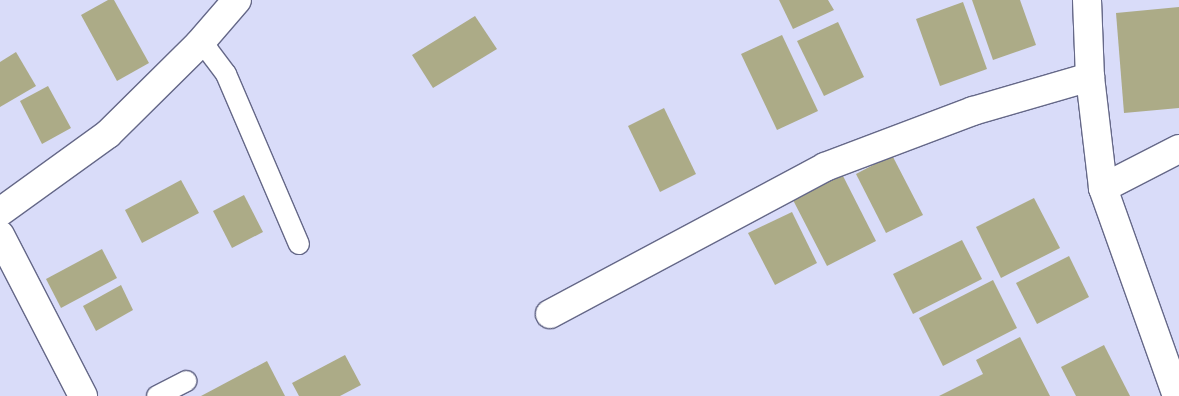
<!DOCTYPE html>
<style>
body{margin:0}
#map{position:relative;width:1179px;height:396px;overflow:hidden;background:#d9dcf9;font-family:Merriweather,serif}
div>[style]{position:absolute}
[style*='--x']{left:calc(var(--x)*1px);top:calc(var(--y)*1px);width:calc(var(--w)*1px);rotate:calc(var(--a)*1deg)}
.building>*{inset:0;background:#acab87}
.roads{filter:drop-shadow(1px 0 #656888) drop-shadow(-1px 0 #656888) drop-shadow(0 1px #656888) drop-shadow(0 -1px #656888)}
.lane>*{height:20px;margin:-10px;padding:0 10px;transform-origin:10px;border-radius:10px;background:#fff}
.street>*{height:28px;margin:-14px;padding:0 14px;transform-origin:14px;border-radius:14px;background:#fff}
span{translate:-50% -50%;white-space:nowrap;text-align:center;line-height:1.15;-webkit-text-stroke:5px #d9dcf9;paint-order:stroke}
</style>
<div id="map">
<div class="building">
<i style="clip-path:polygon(108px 0,114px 0,149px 63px,117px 81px,81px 15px)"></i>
<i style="clip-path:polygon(779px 0,828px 0,834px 10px,793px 29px)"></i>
<i style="clip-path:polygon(972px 0,1020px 0,1036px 45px,993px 60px)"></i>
<i style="clip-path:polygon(963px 2px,987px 69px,940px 86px,916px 19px)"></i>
<i style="clip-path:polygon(1179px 7px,1179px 108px,1124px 113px,1116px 13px)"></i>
<i style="clip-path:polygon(475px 16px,497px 49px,433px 88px,412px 55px)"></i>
<i style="clip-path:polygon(838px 22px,864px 77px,824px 96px,797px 41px)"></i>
<i style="clip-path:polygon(782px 35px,818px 111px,777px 130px,741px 54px)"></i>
<i style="clip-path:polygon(16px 52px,36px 86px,0 107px,0 62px)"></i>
<i style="clip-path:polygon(48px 86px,71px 128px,42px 144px,20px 101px)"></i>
<i style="clip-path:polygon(664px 108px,696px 174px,660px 192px,628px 126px)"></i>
<i style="clip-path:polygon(892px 155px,923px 215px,886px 233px,856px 174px)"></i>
<i style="clip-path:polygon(842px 174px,876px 241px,827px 266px,793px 200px)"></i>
<i style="clip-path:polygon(181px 180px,199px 213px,142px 243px,125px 210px)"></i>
<i style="clip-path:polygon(244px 195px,263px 232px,232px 248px,213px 211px)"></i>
<i style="clip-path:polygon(1034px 198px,1060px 248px,1001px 278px,976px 227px)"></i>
<i style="clip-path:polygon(792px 212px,817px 263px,775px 285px,748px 233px)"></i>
<i style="clip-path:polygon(962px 240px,982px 279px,913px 314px,893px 274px)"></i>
<i style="clip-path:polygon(102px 249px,117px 278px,61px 308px,46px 279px)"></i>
<i style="clip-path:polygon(1069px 256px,1089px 297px,1037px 324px,1016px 283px)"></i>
<i style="clip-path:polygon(993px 280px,1017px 328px,943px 366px,919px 318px)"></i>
<i style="clip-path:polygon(121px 285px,133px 310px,96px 331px,83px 306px)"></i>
<i style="clip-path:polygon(1020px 337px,1050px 396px,939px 396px,983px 374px,976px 360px)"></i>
<i style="clip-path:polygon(1104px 345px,1130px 396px,1076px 396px,1061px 367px)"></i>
<i style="clip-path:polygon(345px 355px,361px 385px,340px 396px,299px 396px,292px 383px)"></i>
<i style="clip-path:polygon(267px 361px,285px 396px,201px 396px)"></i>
</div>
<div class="roads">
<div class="lane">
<i style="--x:199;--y:44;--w:11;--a:34"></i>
<i style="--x:208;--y:50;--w:30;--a:53"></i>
<i style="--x:226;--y:74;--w:185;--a:66.8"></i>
<i style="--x:157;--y:396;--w:33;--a:-27"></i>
</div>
<div class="street">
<i style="--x:1087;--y:0;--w:77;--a:87.8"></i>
<i style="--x:1090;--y:77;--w:112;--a:83.3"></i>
<i style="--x:0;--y:212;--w:133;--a:-35.8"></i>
<i style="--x:108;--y:134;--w:128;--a:-44.7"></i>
<i style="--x:199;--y:44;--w:58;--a:-49.2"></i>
<i style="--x:0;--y:235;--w:181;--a:62.7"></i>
<i style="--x:550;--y:314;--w:312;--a:-28.1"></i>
<i style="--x:825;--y:167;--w:158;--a:-20.7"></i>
<i style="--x:973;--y:111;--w:122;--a:-16.2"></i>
<i style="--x:1177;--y:396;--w:221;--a:-109.6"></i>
<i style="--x:1103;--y:188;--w:85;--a:-27.2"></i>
</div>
</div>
</div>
